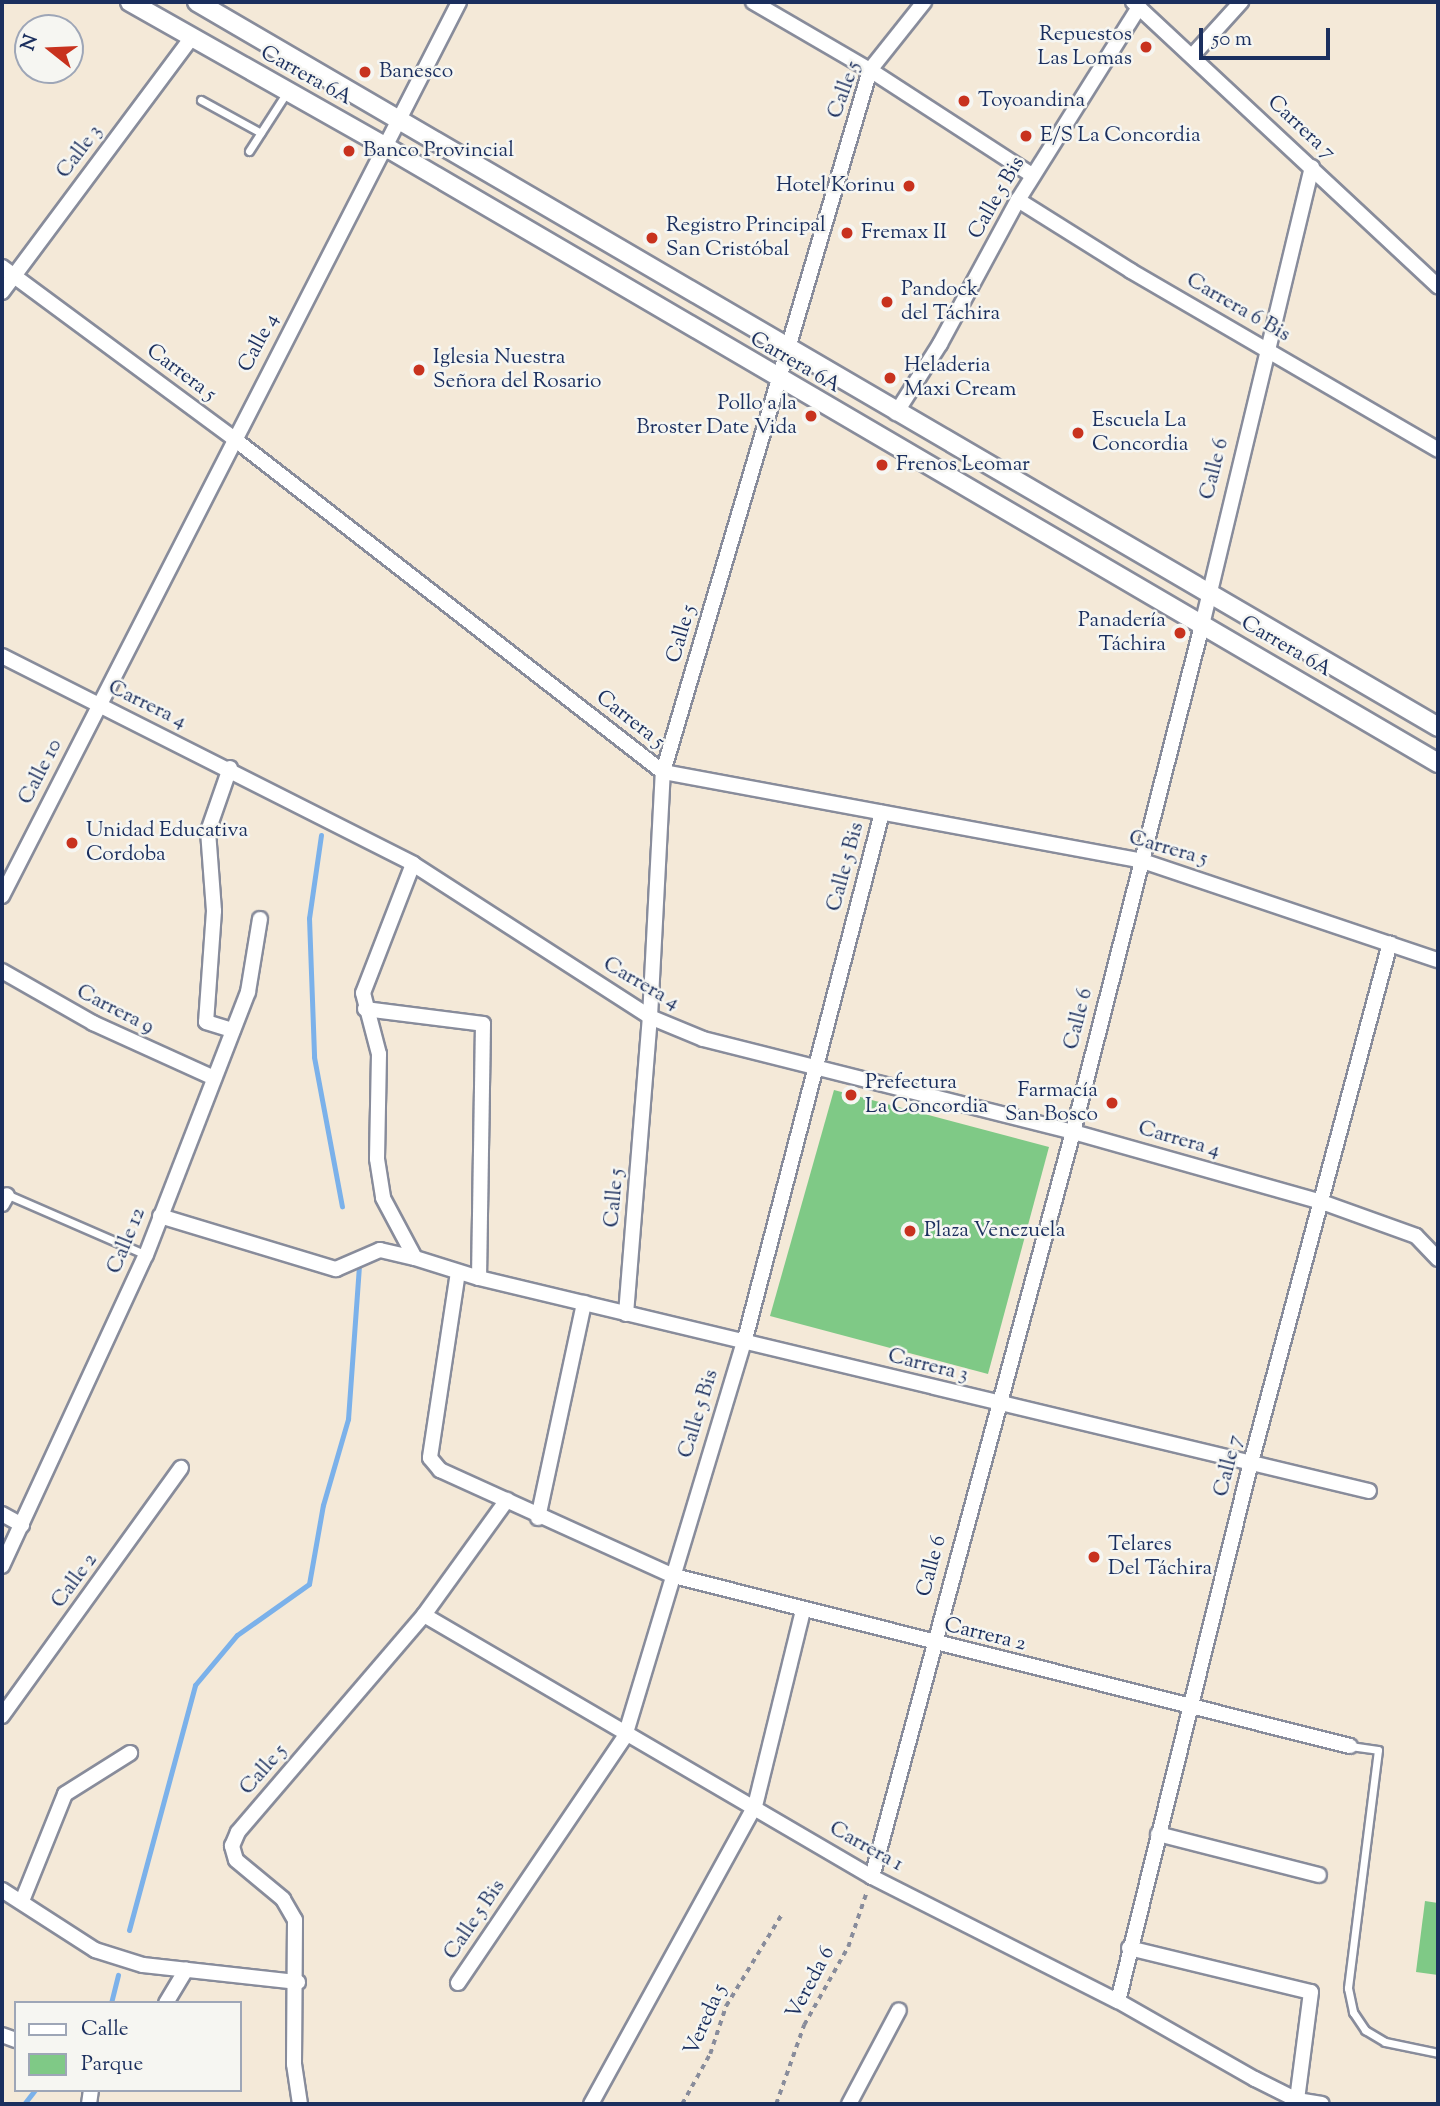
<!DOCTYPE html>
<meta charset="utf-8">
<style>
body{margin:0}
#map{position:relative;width:1440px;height:2106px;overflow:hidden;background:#f4e9d8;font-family:"Sorts Mill Goudy",serif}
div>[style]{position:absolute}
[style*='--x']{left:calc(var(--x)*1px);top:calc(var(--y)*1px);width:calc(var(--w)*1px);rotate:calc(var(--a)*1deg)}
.green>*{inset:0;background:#7fc986}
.stream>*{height:5px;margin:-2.5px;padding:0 2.5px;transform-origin:2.5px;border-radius:2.5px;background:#7bb1ea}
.path>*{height:3.5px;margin-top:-1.75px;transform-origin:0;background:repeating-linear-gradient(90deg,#888c9b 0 5px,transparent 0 10px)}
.roads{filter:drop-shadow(2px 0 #888c9b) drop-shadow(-2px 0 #888c9b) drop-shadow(0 2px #888c9b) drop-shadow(0 -2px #888c9b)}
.service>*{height:7px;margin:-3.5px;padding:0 3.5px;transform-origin:3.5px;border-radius:3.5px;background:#fff}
.minor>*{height:14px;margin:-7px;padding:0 7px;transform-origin:7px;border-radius:7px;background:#fff}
.tertiary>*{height:18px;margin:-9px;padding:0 9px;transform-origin:9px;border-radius:9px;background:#fff}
.dots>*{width:19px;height:19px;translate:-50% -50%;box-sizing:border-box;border:4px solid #f6f6f2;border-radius:50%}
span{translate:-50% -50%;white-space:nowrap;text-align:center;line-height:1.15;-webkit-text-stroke:5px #f6f6f2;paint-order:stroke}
.poi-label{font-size:21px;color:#1b2f5e}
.right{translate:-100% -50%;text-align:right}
.left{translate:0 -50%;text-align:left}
.street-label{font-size:21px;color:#1b2f5e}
.frame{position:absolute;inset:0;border:4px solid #1b2f5e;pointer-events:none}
.legend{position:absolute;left:14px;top:2001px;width:228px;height:91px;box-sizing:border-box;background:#f6f6f2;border:2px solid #9ea6b7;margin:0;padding:9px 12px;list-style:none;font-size:21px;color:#1b2f5e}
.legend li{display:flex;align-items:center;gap:14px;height:35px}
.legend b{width:35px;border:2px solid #9ea6b7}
.north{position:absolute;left:14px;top:14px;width:70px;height:70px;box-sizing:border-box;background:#f6f6f2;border:2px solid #9ea6b7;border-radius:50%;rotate:288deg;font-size:19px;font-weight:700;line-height:28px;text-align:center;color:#1b2f5e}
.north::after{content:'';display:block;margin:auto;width:24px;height:32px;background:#c8321e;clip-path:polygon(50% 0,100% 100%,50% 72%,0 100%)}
.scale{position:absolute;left:1199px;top:28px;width:131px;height:32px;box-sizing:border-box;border:4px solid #1b2f5e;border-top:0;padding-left:9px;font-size:21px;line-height:24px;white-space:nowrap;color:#1b2f5e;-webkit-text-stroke:5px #f6f6f2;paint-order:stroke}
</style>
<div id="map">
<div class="green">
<i style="clip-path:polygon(834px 1090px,1049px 1147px,988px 1374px,770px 1316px)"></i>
<i style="clip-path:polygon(1425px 1901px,1438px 1903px,1438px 1975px,1416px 1972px)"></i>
</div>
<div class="stream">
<i style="--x:321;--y:835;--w:84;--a:98.2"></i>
<i style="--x:309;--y:918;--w:139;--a:87.9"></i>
<i style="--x:314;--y:1057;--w:152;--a:79.4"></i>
<i style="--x:1438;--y:1306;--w:64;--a:90"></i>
<i style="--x:129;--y:1930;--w:254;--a:-74.9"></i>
<i style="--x:195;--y:1685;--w:65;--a:-50"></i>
<i style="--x:237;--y:1635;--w:88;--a:-35.3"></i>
<i style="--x:309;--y:1584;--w:80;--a:-80"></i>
<i style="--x:323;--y:1505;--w:90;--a:-73.8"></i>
<i style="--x:348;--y:1419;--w:153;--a:-85.9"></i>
<i style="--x:111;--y:2003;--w:29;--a:-76"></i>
<i style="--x:24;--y:2104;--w:18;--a:-52"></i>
</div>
<div class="path">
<i style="--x:682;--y:2104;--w:57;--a:-60.8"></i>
<i style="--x:710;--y:2054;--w:51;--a:-71.6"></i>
<i style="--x:726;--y:2006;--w:108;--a:-58.7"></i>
<i style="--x:776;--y:2104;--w:84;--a:-70.5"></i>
<i style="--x:804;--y:2025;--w:90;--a:-60.6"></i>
<i style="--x:848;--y:1947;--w:59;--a:-71.3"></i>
</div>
<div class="roads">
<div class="service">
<i style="--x:201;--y:100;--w:68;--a:28.8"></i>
<i style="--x:249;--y:151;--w:70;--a:-57.2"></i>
<i style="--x:6;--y:1194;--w:153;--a:23.5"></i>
<i style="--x:1350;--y:1746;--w:28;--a:8"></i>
<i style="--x:1378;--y:1750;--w:240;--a:97.2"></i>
<i style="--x:1348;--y:1988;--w:25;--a:78"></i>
<i style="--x:1353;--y:2012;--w:22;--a:56"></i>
<i style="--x:1365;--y:2030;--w:23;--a:31"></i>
<i style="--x:1385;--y:2042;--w:54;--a:11.7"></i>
</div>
<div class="minor">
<i style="--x:753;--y:2;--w:135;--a:30.2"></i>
<i style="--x:870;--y:70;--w:194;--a:33"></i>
<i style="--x:1133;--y:2;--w:417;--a:43"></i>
<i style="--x:1193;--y:55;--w:72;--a:-47.8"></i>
<i style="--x:1018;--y:200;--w:133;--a:32.1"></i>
<i style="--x:1131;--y:271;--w:355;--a:30.2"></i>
<i style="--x:2;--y:267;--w:287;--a:36.5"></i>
<i style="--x:233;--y:438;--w:544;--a:37.84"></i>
<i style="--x:663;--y:772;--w:485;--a:10.5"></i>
<i style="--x:1140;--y:860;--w:314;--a:18.6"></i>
<i style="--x:2;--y:292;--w:317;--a:-53.3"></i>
<i style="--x:896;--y:413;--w:82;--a:-57.5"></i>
<i style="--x:940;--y:344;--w:164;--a:-61.6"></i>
<i style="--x:1018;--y:200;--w:228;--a:-57.9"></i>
<i style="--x:2;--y:656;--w:461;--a:26.8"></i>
<i style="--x:413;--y:864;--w:282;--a:32.8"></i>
<i style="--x:650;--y:1017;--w:57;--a:22.5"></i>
<i style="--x:703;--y:1039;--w:382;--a:14.1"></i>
<i style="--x:1073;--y:1132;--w:255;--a:15.7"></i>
<i style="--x:1319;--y:1201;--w:103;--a:19.8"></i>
<i style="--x:1416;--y:1236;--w:32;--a:46"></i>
<i style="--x:230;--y:768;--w:67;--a:109.2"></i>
<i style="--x:208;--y:831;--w:80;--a:85.7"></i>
<i style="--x:214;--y:911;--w:111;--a:94.1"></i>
<i style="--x:206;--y:1022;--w:28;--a:17"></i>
<i style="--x:413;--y:864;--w:138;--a:111.2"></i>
<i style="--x:363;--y:993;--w:63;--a:75.3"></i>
<i style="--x:379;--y:1054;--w:105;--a:91.1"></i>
<i style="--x:377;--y:1159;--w:39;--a:81"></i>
<i style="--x:383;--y:1198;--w:68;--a:61.9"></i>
<i style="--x:415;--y:1258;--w:67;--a:17.4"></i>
<i style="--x:479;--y:1278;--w:915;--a:13.46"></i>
<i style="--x:2;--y:896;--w:1004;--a:-62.92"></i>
<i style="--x:2;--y:971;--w:105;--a:29.7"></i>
<i style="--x:93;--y:1023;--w:133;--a:24.4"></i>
<i style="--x:365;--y:1009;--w:119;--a:7.2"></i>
<i style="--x:483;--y:1024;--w:254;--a:90.9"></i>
<i style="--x:2;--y:1204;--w:10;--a:-61"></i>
<i style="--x:160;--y:1216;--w:184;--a:16.8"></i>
<i style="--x:336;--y:1269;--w:48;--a:-23.4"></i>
<i style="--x:380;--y:1250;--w:36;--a:13"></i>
<i style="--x:458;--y:1272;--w:188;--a:98.6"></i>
<i style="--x:430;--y:1458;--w:16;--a:50"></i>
<i style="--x:440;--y:1470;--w:257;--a:24.4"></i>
<i style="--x:674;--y:1576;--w:697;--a:14.12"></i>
<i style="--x:626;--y:1314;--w:298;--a:-85.4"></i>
<i style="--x:650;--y:1017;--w:245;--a:-87"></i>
<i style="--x:663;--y:772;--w:732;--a:-73.57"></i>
<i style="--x:870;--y:70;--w:87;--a:-51.5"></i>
<i style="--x:2;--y:1514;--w:23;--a:29"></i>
<i style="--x:538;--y:1518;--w:220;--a:-77.9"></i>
<i style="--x:2;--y:1566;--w:343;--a:-65.2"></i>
<i style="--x:146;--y:1255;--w:282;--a:-68.8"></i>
<i style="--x:248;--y:992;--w:74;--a:-80.7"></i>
<i style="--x:424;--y:1615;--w:519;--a:30.32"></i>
<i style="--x:872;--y:1877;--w:275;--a:26.8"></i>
<i style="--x:1118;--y:2001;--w:158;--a:29.7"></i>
<i style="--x:1255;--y:2079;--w:47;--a:26.6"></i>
<i style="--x:1297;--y:2100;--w:25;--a:9"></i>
<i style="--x:2;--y:1716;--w:306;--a:-54.2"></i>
<i style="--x:1158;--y:1834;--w:166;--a:14.3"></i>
<i style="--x:872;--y:1877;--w:772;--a:-74.9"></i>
<i style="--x:1073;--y:1132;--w:523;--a:-75.72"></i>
<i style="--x:1202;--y:625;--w:471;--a:-76.5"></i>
<i style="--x:2;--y:1890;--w:111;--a:32.8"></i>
<i style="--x:95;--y:1950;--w:50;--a:17.4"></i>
<i style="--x:143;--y:1965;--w:156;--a:6.3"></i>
<i style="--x:22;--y:1901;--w:115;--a:-68.1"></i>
<i style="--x:65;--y:1794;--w:77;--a:-32.2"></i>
<i style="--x:1129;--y:1948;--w:187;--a:13.6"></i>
<i style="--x:1311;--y:1992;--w:109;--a:97.4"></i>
<i style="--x:458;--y:1983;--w:298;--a:-55.9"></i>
<i style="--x:625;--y:1736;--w:411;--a:-73.2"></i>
<i style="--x:744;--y:1343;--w:548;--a:-75.41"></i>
<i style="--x:1118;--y:2001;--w:551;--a:-76.14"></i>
<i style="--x:1250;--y:1466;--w:541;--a:-75.01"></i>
<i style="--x:166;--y:2003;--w:39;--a:-59"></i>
<i style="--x:2;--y:2035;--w:15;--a:20"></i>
<i style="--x:89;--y:2104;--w:14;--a:-82"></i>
<i style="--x:300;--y:2104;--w:40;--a:-98.5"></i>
<i style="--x:294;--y:2064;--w:144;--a:-89.6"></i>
<i style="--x:295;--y:1920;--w:24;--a:-120"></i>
<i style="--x:283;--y:1899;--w:61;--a:-140.3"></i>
<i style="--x:236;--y:1860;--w:15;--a:-106"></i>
<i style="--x:232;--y:1846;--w:15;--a:-67"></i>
<i style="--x:238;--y:1832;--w:286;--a:-49.4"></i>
<i style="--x:424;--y:1615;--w:142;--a:-54.2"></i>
<i style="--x:591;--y:2104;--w:340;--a:-61.2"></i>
<i style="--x:755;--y:1806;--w:202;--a:-76.2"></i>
<i style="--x:849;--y:2104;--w:106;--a:-62"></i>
</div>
<div class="tertiary">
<i style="--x:130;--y:2;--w:294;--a:29.5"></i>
<i style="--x:386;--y:147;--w:1219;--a:30.35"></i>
<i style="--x:197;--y:2;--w:1437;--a:30.29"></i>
</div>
</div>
<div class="dots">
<i style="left:1146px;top:47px;background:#c8321e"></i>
<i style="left:365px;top:72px;background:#c8321e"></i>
<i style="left:964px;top:101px;background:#c8321e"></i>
<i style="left:1026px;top:136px;background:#c8321e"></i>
<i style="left:349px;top:151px;background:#c8321e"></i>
<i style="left:909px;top:186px;background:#c8321e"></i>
<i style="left:847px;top:233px;background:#c8321e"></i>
<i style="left:652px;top:238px;background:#c8321e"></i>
<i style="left:887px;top:302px;background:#c8321e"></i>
<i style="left:419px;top:370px;background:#c8321e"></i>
<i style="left:890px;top:378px;background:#c8321e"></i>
<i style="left:811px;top:416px;background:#c8321e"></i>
<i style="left:1078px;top:433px;background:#c8321e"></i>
<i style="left:882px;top:465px;background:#c8321e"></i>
<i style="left:1180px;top:633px;background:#c8321e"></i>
<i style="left:72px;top:843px;background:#c8321e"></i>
<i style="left:851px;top:1095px;background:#c8321e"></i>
<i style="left:1112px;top:1103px;background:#c8321e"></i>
<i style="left:910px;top:1231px;background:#c8321e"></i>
<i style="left:1094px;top:1557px;background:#c8321e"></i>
</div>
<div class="poi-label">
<span class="right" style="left:1132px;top:47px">Repuestos<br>Las Lomas</span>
<span class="left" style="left:379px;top:72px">Banesco</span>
<span class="left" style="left:978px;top:101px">Toyoandina</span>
<span class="left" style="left:1040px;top:136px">E/S La Concordia</span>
<span class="left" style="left:363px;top:151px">Banco Provincial</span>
<span class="right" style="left:895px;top:186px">Hotel Korinu</span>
<span class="left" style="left:666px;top:238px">Registro Principal<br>San Cristóbal</span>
<span class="left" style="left:861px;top:233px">Fremax II</span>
<span class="left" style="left:901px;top:302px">Pandock<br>del Táchira</span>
<span class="left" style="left:433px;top:370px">Iglesia Nuestra<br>Señora del Rosario</span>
<span class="left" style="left:904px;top:378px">Heladeria<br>Maxi Cream</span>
<span class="right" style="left:797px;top:416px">Pollo a la<br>Broster Date Vida</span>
<span class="left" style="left:1092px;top:433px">Escuela La<br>Concordia</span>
<span class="left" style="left:896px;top:465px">Frenos Leomar</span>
<span class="right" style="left:1166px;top:633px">Panadería<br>Táchira</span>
<span class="left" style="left:86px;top:843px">Unidad Educativa<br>Cordoba</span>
<span class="left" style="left:865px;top:1095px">Prefectura<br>La Concordia</span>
<span class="right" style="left:1098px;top:1103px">Farmacía<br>San Bosco</span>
<span class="left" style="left:924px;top:1231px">Plaza Venezuela</span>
<span class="left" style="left:1108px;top:1557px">Telares<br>Del Táchira</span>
</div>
<div class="street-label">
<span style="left:306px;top:76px;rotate:29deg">Carrera 6A</span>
<span style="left:845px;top:90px;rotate:-70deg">Calle 5</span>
<span style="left:1301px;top:128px;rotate:43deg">Carrera 7</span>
<span style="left:80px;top:152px;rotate:-53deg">Calle 3</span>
<span style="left:997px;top:198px;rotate:-60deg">Calle 5 Bis</span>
<span style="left:1238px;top:308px;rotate:30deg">Carrera 6 Bis</span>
<span style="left:259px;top:343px;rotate:-62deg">Calle 4</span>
<span style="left:795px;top:363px;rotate:30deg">Carrera 6A</span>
<span style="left:181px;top:373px;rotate:37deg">Carrera 5</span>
<span style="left:1215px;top:469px;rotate:-76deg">Calle 6</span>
<span style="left:682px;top:634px;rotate:-74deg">Calle 5</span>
<span style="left:1286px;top:647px;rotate:30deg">Carrera 6A</span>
<span style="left:147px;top:705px;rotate:26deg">Carrera 4</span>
<span style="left:630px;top:720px;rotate:38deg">Carrera 5</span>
<span style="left:41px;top:772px;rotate:-63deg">Calle 10</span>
<span style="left:1168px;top:849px;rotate:16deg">Carrera 5</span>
<span style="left:846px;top:867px;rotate:-75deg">Calle 5 Bis</span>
<span style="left:641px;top:984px;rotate:30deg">Carrera 4</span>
<span style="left:115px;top:1010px;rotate:27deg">Carrera 9</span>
<span style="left:1079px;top:1019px;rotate:-76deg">Calle 6</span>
<span style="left:1179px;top:1140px;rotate:16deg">Carrera 4</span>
<span style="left:615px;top:1198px;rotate:-85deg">Calle 5</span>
<span style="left:127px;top:1241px;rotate:-68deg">Calle 12</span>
<span style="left:928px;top:1366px;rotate:14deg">Carrera 3</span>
<span style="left:699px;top:1414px;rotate:-73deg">Calle 5 Bis</span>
<span style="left:1229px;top:1466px;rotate:-76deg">Calle 7</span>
<span style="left:932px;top:1566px;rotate:-75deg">Calle 6</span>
<span style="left:75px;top:1581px;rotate:-54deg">Calle 2</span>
<span style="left:985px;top:1635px;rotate:14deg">Carrera 2</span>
<span style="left:264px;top:1770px;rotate:-49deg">Calle 5</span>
<span style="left:866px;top:1847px;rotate:29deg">Carrera 1</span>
<span style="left:475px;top:1920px;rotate:-56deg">Calle 5 Bis</span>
<span style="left:811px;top:1983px;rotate:-62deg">Vereda 6</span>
<span style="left:706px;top:2020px;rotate:-66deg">Vereda 5</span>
</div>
<div class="frame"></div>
<ul class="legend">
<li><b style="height:9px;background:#fff"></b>Calle</li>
<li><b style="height:19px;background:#7fc986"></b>Parque</li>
</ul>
<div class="north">N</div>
<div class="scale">50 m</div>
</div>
